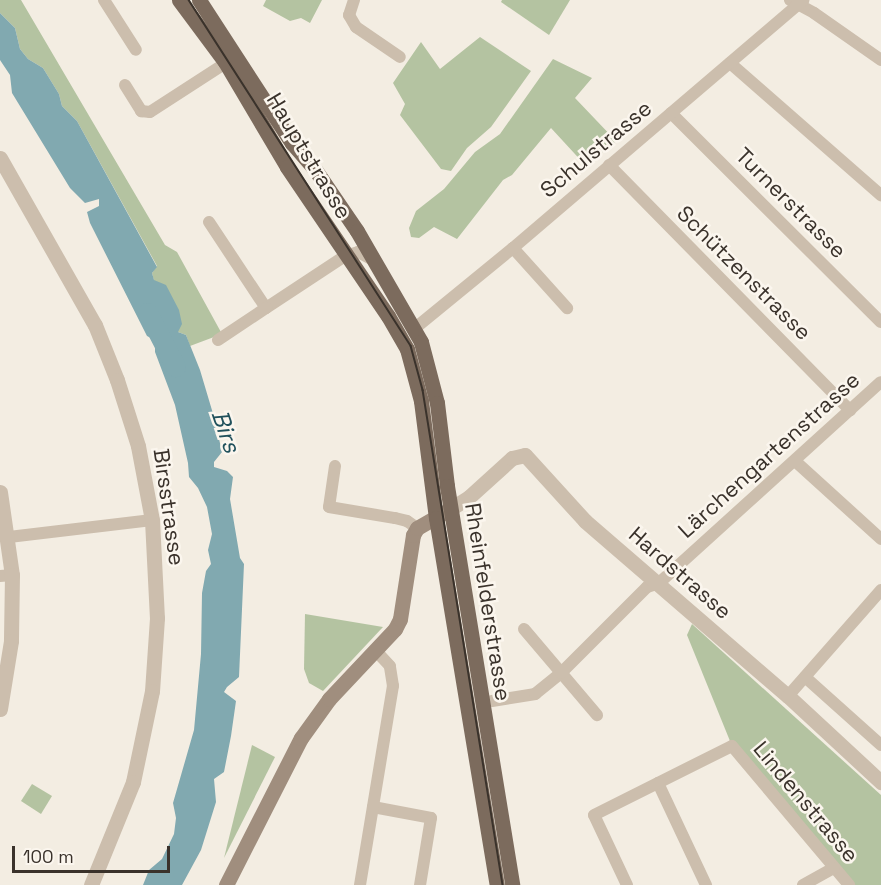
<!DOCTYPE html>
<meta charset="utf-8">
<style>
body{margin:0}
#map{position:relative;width:881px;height:885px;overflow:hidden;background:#f3ede2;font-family:"Space Grotesk",sans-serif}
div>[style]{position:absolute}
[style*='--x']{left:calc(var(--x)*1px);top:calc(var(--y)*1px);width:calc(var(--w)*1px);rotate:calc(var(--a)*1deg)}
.green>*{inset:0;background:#b4c3a1}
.water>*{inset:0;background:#81a9b0}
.river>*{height:20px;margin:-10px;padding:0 10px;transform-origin:10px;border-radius:10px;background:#81a9b0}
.minor>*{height:12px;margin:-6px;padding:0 6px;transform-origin:6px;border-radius:6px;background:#ccbead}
.tertiary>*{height:15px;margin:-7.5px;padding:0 7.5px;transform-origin:7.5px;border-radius:7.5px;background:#ccbead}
.secondary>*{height:15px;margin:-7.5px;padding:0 7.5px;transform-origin:7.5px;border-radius:7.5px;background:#a08e7e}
.primary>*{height:15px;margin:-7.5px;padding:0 7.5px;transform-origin:7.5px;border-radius:7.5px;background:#7c6b5d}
.tram>*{height:1.5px;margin:-0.75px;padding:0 0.75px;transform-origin:0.75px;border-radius:0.75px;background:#3a322b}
span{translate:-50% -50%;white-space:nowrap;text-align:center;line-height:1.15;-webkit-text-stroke:5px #fbf6ee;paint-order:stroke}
.street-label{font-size:22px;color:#3a322b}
.water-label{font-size:24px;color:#21515c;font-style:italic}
.scale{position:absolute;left:12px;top:846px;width:158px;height:27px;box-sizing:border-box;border:3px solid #3a322b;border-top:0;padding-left:8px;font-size:18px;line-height:21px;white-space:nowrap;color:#3a322b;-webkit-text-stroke:4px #fbf6ee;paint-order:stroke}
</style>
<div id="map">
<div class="green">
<i style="clip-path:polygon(0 0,21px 0,165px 245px,177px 252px,222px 334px,190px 346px,186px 335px,178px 332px,154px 281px,152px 273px,157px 266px,77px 121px,62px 106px,59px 94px,43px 68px,28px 59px,20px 49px,15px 28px,0 13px)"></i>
<i style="clip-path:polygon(266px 0,322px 0,310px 23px,301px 18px,290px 21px,263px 6px)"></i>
<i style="clip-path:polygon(502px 0,570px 0,549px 35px,501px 2px)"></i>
<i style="clip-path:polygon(480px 37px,531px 71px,491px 127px,467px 148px,451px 171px,441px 169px,400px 115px,405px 104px,393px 83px,421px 42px,440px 69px)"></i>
<i style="clip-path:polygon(553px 59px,592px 78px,575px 98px,616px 141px,586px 166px,551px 128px,512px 175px,503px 180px,457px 239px,434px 227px,419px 238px,411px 237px,409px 228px,416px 211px,444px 189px,475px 152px,500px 134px)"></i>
<i style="clip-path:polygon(305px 614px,383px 627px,323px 691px,309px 683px,304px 669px)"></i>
<i style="clip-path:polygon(692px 624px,881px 795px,881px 885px,849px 885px,732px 746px,687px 635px)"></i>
<i style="clip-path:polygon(252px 745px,275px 757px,224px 858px)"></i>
<i style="clip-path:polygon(32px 784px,52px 796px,41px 814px,21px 801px)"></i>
</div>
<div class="water">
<i style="clip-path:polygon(0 13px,15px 28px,20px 49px,28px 59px,43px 68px,59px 94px,62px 106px,77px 121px,157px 267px,152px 273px,154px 280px,166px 285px,179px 310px,182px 324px,178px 332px,186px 335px,200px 370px,214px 417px,222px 452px,214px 462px,214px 467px,227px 471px,233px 477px,230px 499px,240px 558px,244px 564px,239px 677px,227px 687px,224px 692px,236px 701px,231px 736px,224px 772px,214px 779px,216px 802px,201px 850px,182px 885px,143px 885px,149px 870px,162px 859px,174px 834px,176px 818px,173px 803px,194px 730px,201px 654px,202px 593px,206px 571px,211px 564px,208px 550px,212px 534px,207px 507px,198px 488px,189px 477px,188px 463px,175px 405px,155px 352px,155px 347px,167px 340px,164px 336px,153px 339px,147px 336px,90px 223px,87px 212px,99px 206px,99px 199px,85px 203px,70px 188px,12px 93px,10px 75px,0 60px)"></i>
</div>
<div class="river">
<i style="--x:148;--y:313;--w:61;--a:62.6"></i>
</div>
<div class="minor">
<i style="--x:104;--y:0;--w:59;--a:57.4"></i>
<i style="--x:354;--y:0;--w:16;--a:108"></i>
<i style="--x:349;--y:15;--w:14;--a:60"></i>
<i style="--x:356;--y:27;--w:53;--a:34.3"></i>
<i style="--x:790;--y:0;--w:27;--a:28"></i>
<i style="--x:814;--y:13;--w:82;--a:35"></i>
<i style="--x:730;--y:63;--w:201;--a:41.2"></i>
<i style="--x:125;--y:85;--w:31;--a:58"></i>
<i style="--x:141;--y:111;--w:9;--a:6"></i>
<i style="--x:150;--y:112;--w:98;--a:-32.9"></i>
<i style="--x:671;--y:113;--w:296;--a:44.9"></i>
<i style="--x:609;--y:165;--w:344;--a:45.5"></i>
<i style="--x:209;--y:222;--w:103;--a:56.5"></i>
<i style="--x:266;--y:308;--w:95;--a:-33.4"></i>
<i style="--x:345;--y:256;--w:14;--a:-17"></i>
<i style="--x:358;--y:252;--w:15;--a:28"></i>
<i style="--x:513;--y:248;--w:81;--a:48"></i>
<i style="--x:414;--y:329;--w:128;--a:-39.3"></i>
<i style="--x:513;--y:248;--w:382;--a:-40.5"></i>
<i style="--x:218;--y:340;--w:58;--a:-33.7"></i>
<i style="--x:795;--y:461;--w:116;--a:42.2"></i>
<i style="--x:335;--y:466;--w:41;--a:98.3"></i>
<i style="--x:329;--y:507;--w:67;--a:9.5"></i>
<i style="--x:395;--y:518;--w:12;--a:14"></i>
<i style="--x:407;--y:521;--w:12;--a:35"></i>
<i style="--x:9;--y:537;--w:144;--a:-6.8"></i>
<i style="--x:0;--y:576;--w:12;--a:-5"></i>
<i style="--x:524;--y:629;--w:113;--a:49.7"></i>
<i style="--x:805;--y:677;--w:102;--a:41.8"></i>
<i style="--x:788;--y:696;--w:141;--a:-48.7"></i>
<i style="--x:492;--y:701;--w:44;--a:-9.2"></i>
<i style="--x:535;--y:694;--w:33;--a:-39"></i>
<i style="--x:561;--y:673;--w:122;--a:-45"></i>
<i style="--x:647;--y:587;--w:13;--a:-18"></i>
<i style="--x:659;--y:583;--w:299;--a:-42.2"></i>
<i style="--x:658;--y:783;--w:113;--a:64.8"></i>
<i style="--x:373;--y:807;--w:59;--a:10.7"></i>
<i style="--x:431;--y:818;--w:68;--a:99.3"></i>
<i style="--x:360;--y:885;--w:202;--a:-80.6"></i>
<i style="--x:393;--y:686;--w:20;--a:-99"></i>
<i style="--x:390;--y:666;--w:21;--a:-133"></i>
<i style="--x:627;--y:885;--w:77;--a:-115.2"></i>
<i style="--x:594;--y:815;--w:154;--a:-26.6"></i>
<i style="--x:732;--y:746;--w:182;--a:49.9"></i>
<i style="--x:803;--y:885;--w:35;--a:-29"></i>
</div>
<div class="tertiary">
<i style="--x:0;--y:158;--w:192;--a:60.4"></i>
<i style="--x:95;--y:325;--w:59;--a:68.2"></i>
<i style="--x:117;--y:380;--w:69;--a:72.3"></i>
<i style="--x:138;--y:446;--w:75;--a:79.3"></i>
<i style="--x:152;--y:520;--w:98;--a:87.1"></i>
<i style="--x:157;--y:618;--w:73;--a:93.9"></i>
<i style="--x:152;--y:691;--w:93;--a:101.8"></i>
<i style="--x:133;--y:782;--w:111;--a:112.2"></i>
<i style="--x:0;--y:492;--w:84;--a:81.8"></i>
<i style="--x:12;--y:575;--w:66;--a:90.9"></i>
<i style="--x:11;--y:641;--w:69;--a:99.2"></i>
<i style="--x:450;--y:509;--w:22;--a:-32"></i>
<i style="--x:469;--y:497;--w:58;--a:-42.2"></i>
<i style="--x:512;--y:458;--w:13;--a:-13"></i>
<i style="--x:525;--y:455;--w:89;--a:47.7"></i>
<i style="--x:585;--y:521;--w:268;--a:40.8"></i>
<i style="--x:788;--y:696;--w:127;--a:42.8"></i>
</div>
<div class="secondary">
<i style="--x:226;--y:885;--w:165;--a:-63"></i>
<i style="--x:301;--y:738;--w:48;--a:-54.3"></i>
<i style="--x:329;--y:699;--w:96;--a:-46.7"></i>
<i style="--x:395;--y:629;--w:11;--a:-63"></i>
<i style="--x:400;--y:619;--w:85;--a:-81.2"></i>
<i style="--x:413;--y:535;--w:8;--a:-60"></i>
<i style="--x:417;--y:528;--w:32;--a:-30"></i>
</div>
<div class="primary">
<i style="--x:179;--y:0;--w:77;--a:53.4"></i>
<i style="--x:225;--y:62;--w:122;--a:59.4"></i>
<i style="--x:287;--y:167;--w:180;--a:55.9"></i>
<i style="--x:388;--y:316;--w:38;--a:60"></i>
<i style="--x:407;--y:349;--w:54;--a:74.9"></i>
<i style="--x:421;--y:401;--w:118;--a:82.7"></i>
<i style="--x:436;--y:518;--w:372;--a:80.6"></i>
<i style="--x:199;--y:0;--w:171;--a:57"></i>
<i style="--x:292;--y:143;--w:33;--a:49"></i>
<i style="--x:314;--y:168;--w:76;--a:55.7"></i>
<i style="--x:357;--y:231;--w:128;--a:60"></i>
<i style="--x:421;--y:342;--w:63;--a:75.3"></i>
<i style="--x:437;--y:403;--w:84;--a:83.1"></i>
<i style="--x:447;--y:486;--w:404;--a:80.7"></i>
</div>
<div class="tram">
<i style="--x:189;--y:0;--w:411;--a:57.3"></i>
<i style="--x:411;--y:346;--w:46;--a:74.7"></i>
<i style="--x:423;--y:390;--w:501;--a:80.82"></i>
</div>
<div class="street-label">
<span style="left:596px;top:149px;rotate:-40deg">Schulstrasse</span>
<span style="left:309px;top:156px;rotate:59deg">Hauptstrasse</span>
<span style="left:791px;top:203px;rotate:45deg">Turnerstrasse</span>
<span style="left:744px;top:273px;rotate:45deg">Schützenstrasse</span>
<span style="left:769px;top:455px;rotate:-42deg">Lärchengartenstrasse</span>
<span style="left:169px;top:507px;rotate:82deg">Birsstrasse</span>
<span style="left:680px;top:573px;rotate:41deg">Hardstrasse</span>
<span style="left:488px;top:602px;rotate:81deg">Rheinfelderstrasse</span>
<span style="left:806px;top:802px;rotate:50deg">Lindenstrasse</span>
</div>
<div class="water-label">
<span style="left:226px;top:431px;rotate:71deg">Birs</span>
</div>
<div class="scale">100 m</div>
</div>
